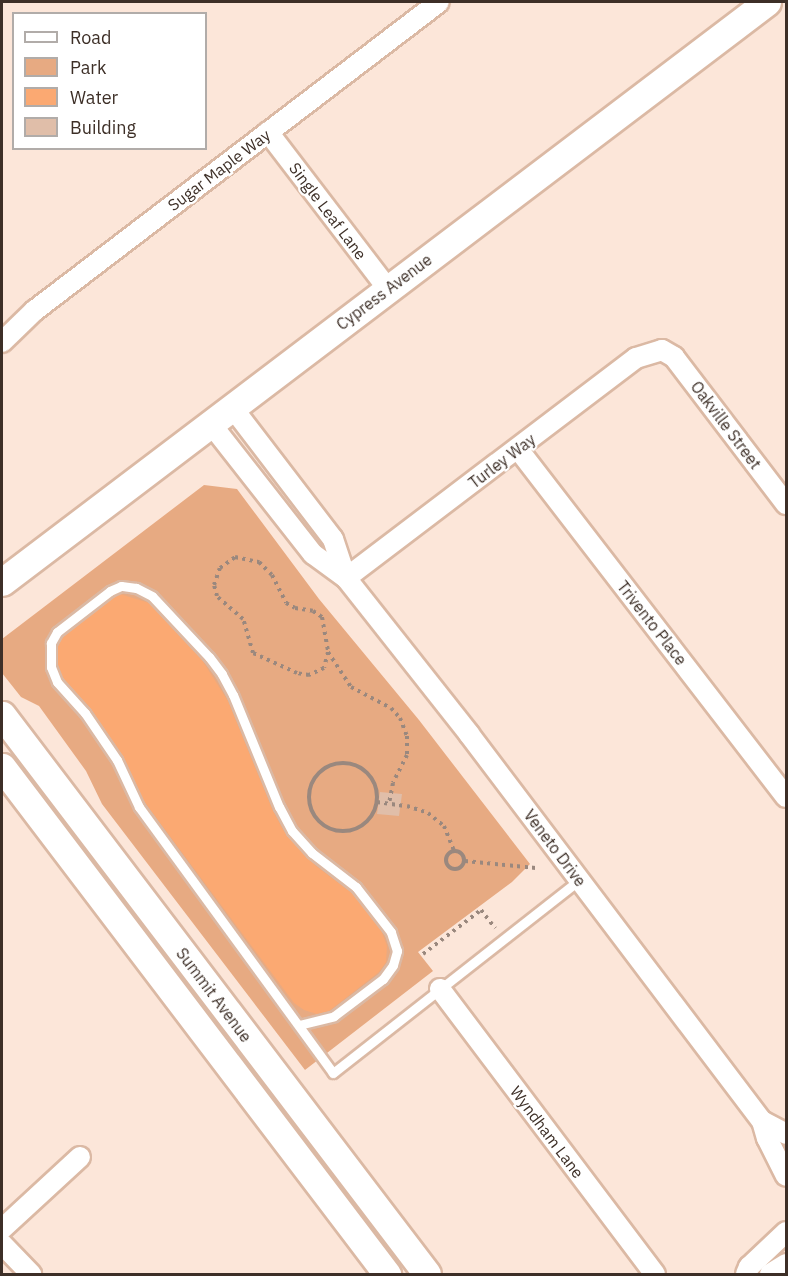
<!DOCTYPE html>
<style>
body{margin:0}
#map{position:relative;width:788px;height:1276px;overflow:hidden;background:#fce6d9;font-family:"IBM Plex Sans",sans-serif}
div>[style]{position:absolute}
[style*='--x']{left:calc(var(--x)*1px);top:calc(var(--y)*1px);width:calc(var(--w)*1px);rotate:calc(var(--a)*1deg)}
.green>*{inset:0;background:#e7aa82}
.water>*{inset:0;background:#fba972}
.building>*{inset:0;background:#e0bea9}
.path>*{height:4px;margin-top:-2px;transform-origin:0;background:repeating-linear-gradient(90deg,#9a887e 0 3px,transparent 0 7.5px)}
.path>.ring{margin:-2px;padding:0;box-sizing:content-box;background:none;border:4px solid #9a887e;border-radius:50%}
.roads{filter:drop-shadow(2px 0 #dbb9a4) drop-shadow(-2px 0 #dbb9a4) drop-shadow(0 2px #dbb9a4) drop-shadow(0 -2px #dbb9a4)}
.lane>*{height:9px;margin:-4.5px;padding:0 4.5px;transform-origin:4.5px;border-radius:4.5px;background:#fff}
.street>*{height:20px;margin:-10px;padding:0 10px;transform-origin:10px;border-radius:10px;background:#fff}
.secondary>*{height:27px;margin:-13.5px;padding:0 13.5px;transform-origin:13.5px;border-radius:13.5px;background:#fff}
span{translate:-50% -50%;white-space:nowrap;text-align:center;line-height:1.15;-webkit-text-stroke:4.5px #fff;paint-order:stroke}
.street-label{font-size:16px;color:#3d2f27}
.frame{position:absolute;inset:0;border:3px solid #3d2f27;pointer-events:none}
.legend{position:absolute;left:12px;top:12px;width:195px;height:138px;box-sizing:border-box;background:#fff;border:2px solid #b1aca9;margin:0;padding:8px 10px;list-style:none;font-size:18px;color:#3d2f27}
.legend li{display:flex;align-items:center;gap:12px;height:30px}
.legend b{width:30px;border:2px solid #b1aca9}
</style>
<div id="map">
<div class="green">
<i style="clip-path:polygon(204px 485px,237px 489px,319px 599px,419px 720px,530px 864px,512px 882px,418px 952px,433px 971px,305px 1070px,102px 804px,86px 771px,39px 706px,21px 697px,2px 673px,2px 639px)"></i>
</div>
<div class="water">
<i style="clip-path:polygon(120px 594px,149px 603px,202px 660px,228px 701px,273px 811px,284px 831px,316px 866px,356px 896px,381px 930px,387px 946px,386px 962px,379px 972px,329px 1011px,317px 1014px,304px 1010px,294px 1003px,140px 796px,125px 760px,88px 705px,65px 684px,57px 668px,54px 655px,57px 642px,110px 599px)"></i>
</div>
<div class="building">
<i style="clip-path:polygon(380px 792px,402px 794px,399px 816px,377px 814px)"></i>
</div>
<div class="path">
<i style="--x:328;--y:652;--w:16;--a:104"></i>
<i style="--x:324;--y:668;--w:17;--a:155"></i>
<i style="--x:309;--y:675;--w:12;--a:-171"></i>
<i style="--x:297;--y:673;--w:48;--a:-155.6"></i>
<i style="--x:253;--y:653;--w:35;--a:-106"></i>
<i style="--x:243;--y:619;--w:35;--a:-139"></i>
<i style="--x:217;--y:596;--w:11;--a:-105"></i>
<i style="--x:214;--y:585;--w:18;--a:-71"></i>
<i style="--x:220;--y:568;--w:19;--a:-36"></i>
<i style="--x:235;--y:557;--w:25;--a:12"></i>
<i style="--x:259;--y:562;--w:18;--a:45"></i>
<i style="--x:272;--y:575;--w:31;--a:63"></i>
<i style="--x:286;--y:603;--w:10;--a:29"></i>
<i style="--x:295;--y:608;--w:18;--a:9"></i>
<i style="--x:313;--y:611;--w:11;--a:34"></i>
<i style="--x:322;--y:617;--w:36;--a:80"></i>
<i style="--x:328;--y:652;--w:42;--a:56.7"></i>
<i style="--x:351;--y:687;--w:45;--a:27.7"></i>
<i style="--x:391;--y:708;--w:13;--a:48"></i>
<i style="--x:400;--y:718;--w:19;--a:69"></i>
<i style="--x:407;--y:736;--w:19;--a:90"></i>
<i style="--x:407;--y:755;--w:31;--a:117"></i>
<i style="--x:393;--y:783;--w:21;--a:101"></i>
<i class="ring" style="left:309px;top:763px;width:64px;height:64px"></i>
<i style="--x:377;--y:802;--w:30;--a:8"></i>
<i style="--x:407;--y:806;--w:22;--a:18"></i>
<i style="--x:428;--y:813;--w:21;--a:39"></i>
<i style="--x:444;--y:826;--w:27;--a:68"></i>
<i class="ring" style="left:446px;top:851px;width:14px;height:14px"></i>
<i style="--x:465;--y:861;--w:71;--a:5.6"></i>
<i style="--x:423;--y:954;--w:73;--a:-37.2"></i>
<i style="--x:481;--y:910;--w:23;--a:52"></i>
</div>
<div class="roads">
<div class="lane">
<i style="--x:299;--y:1025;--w:36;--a:-14"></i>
<i style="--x:334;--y:1016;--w:61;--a:-37.1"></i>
<i style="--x:383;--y:979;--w:17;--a:-54"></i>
<i style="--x:393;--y:965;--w:15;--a:-74"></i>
<i style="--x:397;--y:951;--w:20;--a:-108"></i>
<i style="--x:391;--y:932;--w:57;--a:-127.9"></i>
<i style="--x:356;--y:887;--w:56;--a:-142.3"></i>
<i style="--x:312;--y:853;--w:30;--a:-132"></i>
<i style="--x:292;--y:831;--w:27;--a:-118"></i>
<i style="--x:279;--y:807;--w:121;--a:-112.3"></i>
<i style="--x:233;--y:695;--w:24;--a:-118"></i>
<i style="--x:222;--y:674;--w:21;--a:-127"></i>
<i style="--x:209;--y:657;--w:83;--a:-133.1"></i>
<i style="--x:152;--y:596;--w:18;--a:-153"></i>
<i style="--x:136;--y:588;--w:15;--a:-172"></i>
<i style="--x:121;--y:586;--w:12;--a:156"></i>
<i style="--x:110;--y:591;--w:67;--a:142.3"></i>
<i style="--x:57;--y:632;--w:13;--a:119"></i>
<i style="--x:51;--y:643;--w:24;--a:90"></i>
<i style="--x:51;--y:667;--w:16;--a:68"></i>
<i style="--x:57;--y:682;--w:42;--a:47.9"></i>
<i style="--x:85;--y:713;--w:57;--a:55.8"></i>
<i style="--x:117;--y:760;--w:52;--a:64.9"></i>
<i style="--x:139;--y:807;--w:329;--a:53.9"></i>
<i style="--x:333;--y:1073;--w:313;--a:-38.1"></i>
</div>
<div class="street">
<i style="--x:268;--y:132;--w:198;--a:52.6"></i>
<i style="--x:2;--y:342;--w:45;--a:-44.1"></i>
<i style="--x:34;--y:311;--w:509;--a:-37.34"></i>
<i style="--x:232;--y:407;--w:166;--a:52.6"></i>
<i style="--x:333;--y:539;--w:41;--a:71.6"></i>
<i style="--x:211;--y:424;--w:165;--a:51.9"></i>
<i style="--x:313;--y:554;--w:41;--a:36"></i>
<i style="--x:346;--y:578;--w:199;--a:51.7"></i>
<i style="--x:469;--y:734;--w:485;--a:52.9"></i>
<i style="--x:762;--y:1121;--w:18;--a:74"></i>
<i style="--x:767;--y:1138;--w:42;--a:63.4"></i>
<i style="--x:518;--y:449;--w:439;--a:52.4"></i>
<i style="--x:346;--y:578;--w:364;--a:-37.2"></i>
<i style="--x:636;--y:358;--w:27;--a:-17"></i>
<i style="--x:662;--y:350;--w:14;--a:30"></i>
<i style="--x:674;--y:357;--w:185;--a:52.7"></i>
<i style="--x:440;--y:989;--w:357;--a:53"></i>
<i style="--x:762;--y:1121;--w:27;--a:28"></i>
<i style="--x:2;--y:1229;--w:106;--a:-42.7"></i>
<i style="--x:2;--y:1244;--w:42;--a:46"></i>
<i style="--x:746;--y:1274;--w:8;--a:-67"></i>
<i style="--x:749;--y:1267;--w:51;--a:-43.4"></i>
<i style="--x:770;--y:1274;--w:19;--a:-32"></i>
</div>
<div class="secondary">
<i style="--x:2;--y:582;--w:960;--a:-37.17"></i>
<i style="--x:2;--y:715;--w:702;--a:52.75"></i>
<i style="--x:2;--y:767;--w:637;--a:52.79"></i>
</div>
</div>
<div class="street-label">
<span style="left:219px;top:170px;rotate:-37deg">Sugar Maple Way</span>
<span style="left:328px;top:211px;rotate:53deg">Single Leaf Lane</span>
<span style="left:384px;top:292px;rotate:-37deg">Cypress Avenue</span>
<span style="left:726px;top:425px;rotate:53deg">Oakville Street</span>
<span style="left:502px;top:461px;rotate:-37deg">Turley Way</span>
<span style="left:652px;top:623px;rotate:52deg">Trivento Place</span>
<span style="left:555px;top:848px;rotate:53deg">Veneto Drive</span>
<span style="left:214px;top:995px;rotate:53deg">Summit Avenue</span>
<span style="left:547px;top:1132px;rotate:53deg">Wyndham Lane</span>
</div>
<div class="frame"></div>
<ul class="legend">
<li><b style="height:8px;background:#fff"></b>Road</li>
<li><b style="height:16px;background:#e7aa82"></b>Park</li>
<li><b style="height:16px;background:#fba972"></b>Water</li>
<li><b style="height:16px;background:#e0bea9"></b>Building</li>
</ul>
</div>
